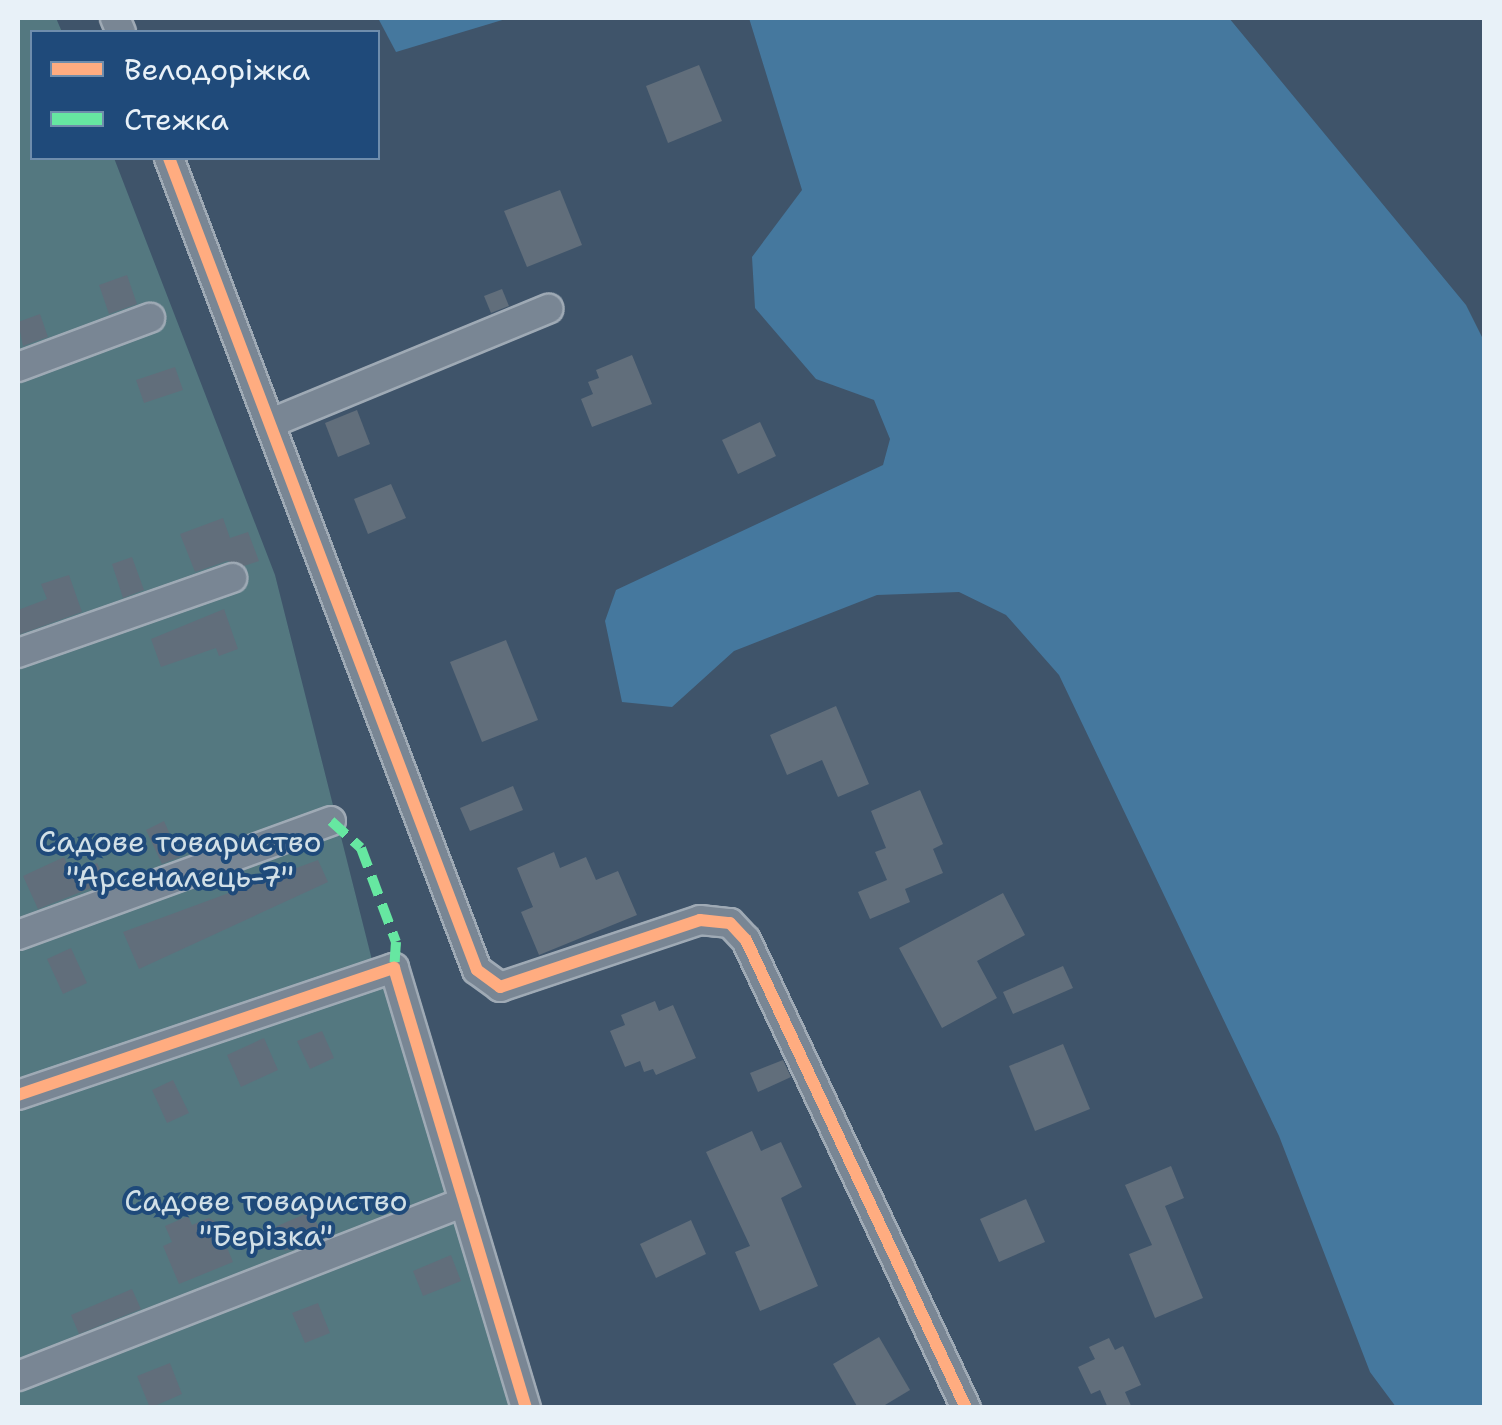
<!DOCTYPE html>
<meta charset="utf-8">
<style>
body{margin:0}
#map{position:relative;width:1502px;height:1425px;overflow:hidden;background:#3f546a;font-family:"Shantell Sans",sans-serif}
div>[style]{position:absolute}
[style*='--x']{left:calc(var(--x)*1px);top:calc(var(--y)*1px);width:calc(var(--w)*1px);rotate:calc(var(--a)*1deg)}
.green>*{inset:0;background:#547880}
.water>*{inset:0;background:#45789e}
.building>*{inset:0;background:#616e7b}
.roads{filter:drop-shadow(2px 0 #9faab5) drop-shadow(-2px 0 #9faab5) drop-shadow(0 2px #9faab5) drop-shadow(0 -2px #9faab5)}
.minor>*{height:28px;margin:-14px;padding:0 14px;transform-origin:14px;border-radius:14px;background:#798694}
.quiet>*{height:10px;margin-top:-5px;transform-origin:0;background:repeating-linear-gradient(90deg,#66e7a1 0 20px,transparent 0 30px)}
.cycleway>*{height:12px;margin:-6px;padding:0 6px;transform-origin:6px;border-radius:6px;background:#ffac80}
span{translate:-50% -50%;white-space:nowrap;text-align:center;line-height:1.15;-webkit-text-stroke:8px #1f4a7a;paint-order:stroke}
.park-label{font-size:30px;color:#d2e0e7}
.frame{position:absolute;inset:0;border:20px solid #e8f1f8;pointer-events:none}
.legend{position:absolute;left:30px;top:30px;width:350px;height:130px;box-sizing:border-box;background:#1f4a7a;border:2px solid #6f8dac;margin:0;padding:12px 18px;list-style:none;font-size:30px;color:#e8f1f8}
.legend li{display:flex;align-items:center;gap:20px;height:50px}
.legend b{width:50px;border:2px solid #6f8dac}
</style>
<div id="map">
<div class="green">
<i style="clip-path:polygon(18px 18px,56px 18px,62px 32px,32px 32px,32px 158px,114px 158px,275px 575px,373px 964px,18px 1088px)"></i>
<i style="clip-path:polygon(394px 968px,517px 1407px,18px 1408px,18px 1107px)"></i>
</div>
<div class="water">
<i style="clip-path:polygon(378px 18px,509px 18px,396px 52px)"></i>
<i style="clip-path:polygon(749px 18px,1229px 18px,1466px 305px,1484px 341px,1484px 1407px,1396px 1407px,1370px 1372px,1279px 1136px,1059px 675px,1006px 615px,959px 592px,877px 595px,734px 651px,672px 707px,622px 702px,605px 621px,616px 590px,883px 465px,890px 439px,874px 400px,816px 379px,755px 308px,752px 257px,802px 190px)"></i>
</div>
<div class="building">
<i style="clip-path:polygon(699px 65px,722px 121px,668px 143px,646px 86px)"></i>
<i style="clip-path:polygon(560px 190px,582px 245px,527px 267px,504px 211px)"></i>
<i style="clip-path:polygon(127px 275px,137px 304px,109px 314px,99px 285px)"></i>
<i style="clip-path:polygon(502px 289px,509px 306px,491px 313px,484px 296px)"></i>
<i style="clip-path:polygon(40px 314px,48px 337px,23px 346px,18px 322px)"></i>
<i style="clip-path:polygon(632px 355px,652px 404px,592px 427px,581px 399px,593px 394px,588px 382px,599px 378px,596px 370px)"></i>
<i style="clip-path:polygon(175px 367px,183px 390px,144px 403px,136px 380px)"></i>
<i style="clip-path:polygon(357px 410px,370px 444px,338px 457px,325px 423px)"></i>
<i style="clip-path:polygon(760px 422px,776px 456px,738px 474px,722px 440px)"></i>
<i style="clip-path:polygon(391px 484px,406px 518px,368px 534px,354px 499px)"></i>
<i style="clip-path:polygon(223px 518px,230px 538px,248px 532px,259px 561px,244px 566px,227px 561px,195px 572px,180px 534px)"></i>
<i style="clip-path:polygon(132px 557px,144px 590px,123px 598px,112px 564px)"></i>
<i style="clip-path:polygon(69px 575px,82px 612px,18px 635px,18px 610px,47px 599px,41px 584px)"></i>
<i style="clip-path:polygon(224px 609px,238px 649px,219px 656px,216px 648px,161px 667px,151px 639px)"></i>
<i style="clip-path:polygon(506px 640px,538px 720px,482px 742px,450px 662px)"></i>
<i style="clip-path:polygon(836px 706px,869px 784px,838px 797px,822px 760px,787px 775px,770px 735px)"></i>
<i style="clip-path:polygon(513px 786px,523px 810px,470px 831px,460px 808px)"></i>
<i style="clip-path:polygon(920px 790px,943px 844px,933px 849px,943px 873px,905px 889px,910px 902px,870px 919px,858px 892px,887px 880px,875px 852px,886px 848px,871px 811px)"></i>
<i style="clip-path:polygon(164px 821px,180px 857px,162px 864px,146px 830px)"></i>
<i style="clip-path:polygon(554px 852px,560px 868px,586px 857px,596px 880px,618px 871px,637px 915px,539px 955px,521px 912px,533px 907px,517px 868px)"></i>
<i style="clip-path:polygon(64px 857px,72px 874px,97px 863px,106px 882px,38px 909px,23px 876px)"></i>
<i style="clip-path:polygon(318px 860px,328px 882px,139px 969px,123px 932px)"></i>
<i style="clip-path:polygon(1003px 893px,1025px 935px,977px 961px,997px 998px,942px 1028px,899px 948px)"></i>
<i style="clip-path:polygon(71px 948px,87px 983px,63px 994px,47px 959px)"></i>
<i style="clip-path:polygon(1063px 966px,1073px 988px,1013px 1014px,1003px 992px)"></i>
<i style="clip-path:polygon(655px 1001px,659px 1011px,673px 1005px,696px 1058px,656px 1075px,653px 1069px,644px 1072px,640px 1061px,625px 1067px,610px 1031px,625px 1025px,621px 1015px)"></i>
<i style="clip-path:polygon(322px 1031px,334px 1058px,310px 1069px,297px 1041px)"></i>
<i style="clip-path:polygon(264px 1038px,278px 1070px,241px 1087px,227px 1055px)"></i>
<i style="clip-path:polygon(1063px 1044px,1090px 1109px,1035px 1131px,1009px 1066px)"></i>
<i style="clip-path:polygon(783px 1060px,791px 1077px,758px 1092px,750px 1073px)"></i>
<i style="clip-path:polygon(173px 1080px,189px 1113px,167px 1123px,152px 1090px)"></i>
<i style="clip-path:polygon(752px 1131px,761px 1151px,781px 1142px,802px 1187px,781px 1198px,818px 1286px,760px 1311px,735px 1252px,750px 1246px,706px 1152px)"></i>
<i style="clip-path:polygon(1171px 1166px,1184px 1198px,1165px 1206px,1203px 1298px,1155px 1318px,1129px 1254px,1152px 1245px,1125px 1185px)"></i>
<i style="clip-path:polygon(1026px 1199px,1045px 1242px,999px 1262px,980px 1219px)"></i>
<i style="clip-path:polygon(312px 1211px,322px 1236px,285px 1251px,275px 1227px)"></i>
<i style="clip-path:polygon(188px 1216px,192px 1225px,209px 1218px,217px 1223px,233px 1262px,179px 1284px,163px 1246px,172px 1242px,165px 1226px)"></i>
<i style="clip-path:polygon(691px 1220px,706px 1254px,656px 1278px,640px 1244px)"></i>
<i style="clip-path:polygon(451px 1255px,461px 1281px,423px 1296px,413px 1271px)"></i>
<i style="clip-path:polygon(132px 1289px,141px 1309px,79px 1334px,71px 1315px)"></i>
<i style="clip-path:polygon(318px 1303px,330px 1333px,305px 1343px,292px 1313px)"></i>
<i style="clip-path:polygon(879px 1337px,910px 1390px,880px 1408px,858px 1408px,833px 1364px)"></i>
<i style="clip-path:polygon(1109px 1338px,1115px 1350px,1123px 1346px,1141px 1385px,1125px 1392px,1132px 1408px,1108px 1408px,1100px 1390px,1091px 1394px,1078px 1367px,1095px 1359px,1089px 1347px)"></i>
<i style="clip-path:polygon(170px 1363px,182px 1394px,150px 1408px,137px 1376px)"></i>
</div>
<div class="roads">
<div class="minor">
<i style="--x:115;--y:18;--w:15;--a:67"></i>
<i style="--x:169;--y:158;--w:868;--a:69.23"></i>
<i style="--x:477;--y:970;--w:29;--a:36"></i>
<i style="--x:500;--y:987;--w:211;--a:-18.5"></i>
<i style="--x:700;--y:920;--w:30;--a:6"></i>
<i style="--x:730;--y:923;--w:23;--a:47"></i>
<i style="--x:746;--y:940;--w:517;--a:64.82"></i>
<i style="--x:18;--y:367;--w:141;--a:-20.4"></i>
<i style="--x:271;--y:423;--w:300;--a:-22.4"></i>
<i style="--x:18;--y:653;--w:227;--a:-19.3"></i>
<i style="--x:18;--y:935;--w:333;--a:-20"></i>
<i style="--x:18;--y:1095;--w:397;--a:-18.7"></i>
<i style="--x:394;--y:968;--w:459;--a:73.3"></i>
<i style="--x:18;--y:1376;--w:479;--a:-21.3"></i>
</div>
</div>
<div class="quiet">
<i style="--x:331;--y:821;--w:40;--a:42"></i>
<i style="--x:361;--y:848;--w:100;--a:69.6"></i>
<i style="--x:396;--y:942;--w:26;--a:94"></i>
</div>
<div class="cycleway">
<i style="--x:169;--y:158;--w:868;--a:69.23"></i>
<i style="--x:477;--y:970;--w:29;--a:36"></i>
<i style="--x:500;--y:987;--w:211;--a:-18.5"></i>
<i style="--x:700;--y:920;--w:30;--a:6"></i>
<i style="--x:730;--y:923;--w:23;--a:47"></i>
<i style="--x:746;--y:940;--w:517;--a:64.82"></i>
<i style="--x:18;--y:1095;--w:397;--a:-18.7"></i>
<i style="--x:394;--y:968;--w:459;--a:73.3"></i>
</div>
<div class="park-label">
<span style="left:180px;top:859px">Садове товариство<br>"Арсеналець-7"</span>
<span style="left:266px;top:1218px">Садове товариство<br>"Берізка"</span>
</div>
<div class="frame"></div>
<ul class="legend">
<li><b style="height:12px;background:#ffac80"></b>Велодоріжка</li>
<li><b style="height:12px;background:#66e7a1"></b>Стежка</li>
</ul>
</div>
